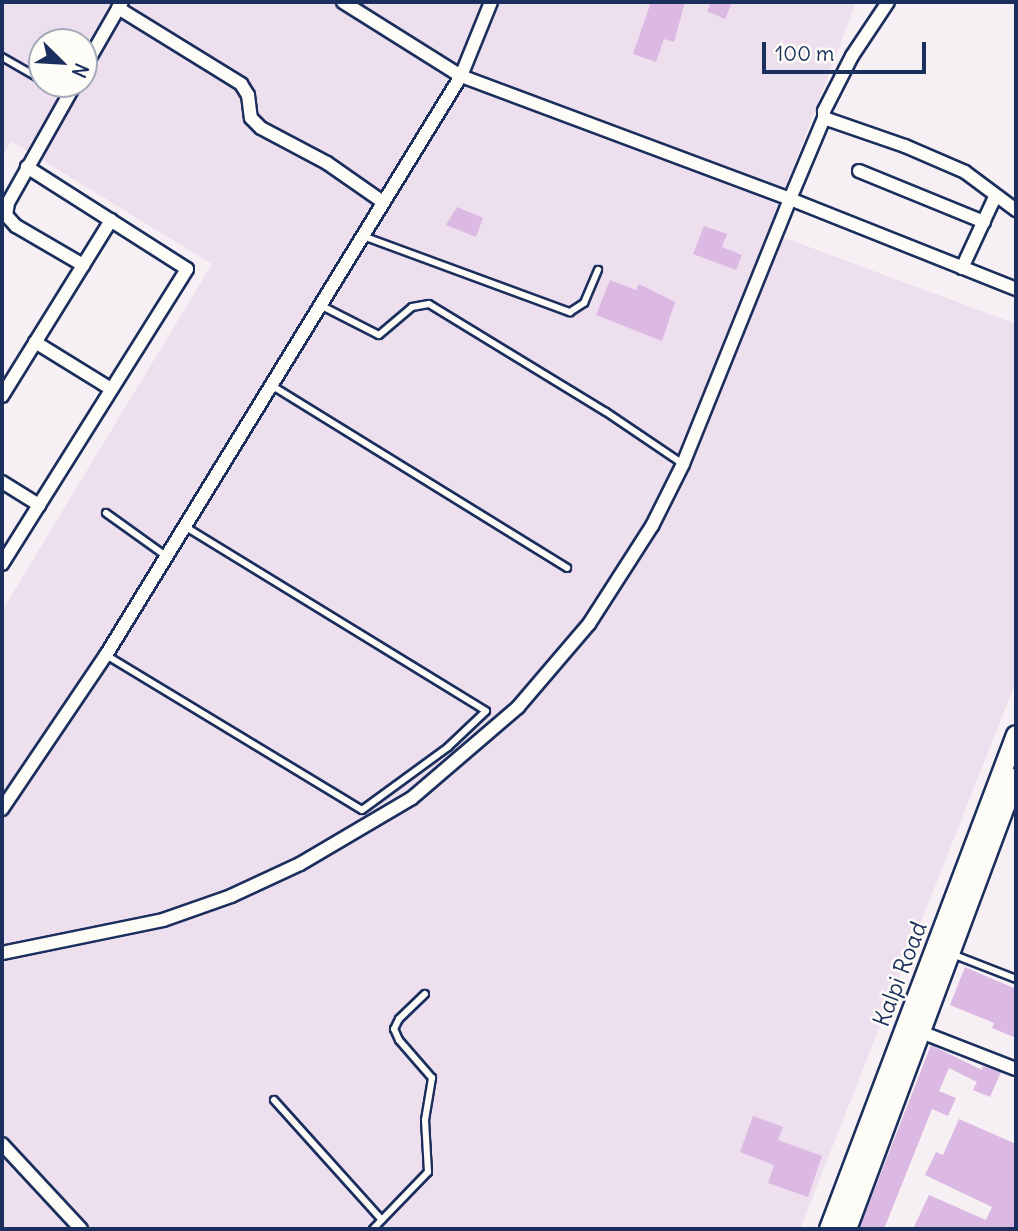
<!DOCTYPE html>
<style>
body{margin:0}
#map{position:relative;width:1018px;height:1231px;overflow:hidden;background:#f6eff3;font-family:Delius,sans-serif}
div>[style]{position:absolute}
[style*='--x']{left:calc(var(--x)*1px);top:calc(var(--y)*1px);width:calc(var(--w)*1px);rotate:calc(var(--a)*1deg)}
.built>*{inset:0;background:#eedfee}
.building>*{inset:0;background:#dcb9e3}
.roads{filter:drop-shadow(2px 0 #1b2f5e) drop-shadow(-2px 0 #1b2f5e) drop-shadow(0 2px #1b2f5e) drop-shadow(0 -2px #1b2f5e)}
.lane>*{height:6px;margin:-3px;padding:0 3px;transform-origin:3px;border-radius:3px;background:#fdfcf7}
.street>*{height:12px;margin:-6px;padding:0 6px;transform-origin:6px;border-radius:6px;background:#fdfcf7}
.secondary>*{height:18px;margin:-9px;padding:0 9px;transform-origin:9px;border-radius:9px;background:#fdfcf7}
span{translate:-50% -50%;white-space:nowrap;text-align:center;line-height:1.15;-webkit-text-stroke:5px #fdfcf7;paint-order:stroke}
.street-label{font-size:23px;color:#1b2f5e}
.frame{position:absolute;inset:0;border:4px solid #1b2f5e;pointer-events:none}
.north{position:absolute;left:28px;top:28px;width:70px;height:70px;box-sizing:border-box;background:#fdfcf7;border:2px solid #a3aaba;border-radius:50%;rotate:114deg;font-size:19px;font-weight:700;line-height:28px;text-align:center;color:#1b2f5e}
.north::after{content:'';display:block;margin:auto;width:24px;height:32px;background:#1b2f5e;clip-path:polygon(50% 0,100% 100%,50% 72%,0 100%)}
.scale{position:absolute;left:762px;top:42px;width:164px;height:32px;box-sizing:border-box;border:4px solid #1b2f5e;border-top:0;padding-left:9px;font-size:21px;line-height:24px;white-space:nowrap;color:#1b2f5e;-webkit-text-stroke:5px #fdfcf7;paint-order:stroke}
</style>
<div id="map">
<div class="built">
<i style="clip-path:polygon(evenodd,2px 2px,856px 2px,769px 232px,1016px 324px,1016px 681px,800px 1229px,2px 1229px,2px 611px,212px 264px,11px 141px,2px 157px,2px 2px,42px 42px,84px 42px,84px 84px,42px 84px,42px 42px)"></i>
</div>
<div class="building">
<i style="clip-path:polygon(651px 2px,685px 2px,674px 42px,664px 39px,656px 62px,633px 54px)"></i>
<i style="clip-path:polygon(711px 2px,732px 2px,725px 19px,707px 11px)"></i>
<i style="clip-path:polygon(457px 207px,483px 218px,476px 237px,446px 225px)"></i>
<i style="clip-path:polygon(704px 226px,727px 234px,722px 247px,742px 255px,736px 270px,693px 254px)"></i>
<i style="clip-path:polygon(610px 280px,636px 290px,639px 284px,675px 302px,662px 341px,596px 315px)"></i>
<i style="clip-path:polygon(965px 967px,1016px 989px,1016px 1038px,992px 1028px,994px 1023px,950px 1005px)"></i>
<i style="clip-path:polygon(931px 1045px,982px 1070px,983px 1066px,1001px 1072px,990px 1097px,973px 1090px,977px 1082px,949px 1068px,939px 1091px,956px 1098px,948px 1116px,932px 1109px,884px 1229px,859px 1229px)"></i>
<i style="clip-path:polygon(753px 1116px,783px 1127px,778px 1140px,822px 1156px,808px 1197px,768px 1183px,774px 1165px,740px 1152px)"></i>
<i style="clip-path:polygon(959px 1119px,1016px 1144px,1016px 1229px,913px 1229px,929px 1195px,986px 1220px,992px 1207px,925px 1175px,936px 1152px,943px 1155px)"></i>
</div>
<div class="roads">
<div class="lane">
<i style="--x:2;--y:57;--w:46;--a:29.9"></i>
<i style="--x:50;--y:84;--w:22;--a:30"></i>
<i style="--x:363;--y:236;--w:221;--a:20.2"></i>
<i style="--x:570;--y:312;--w:17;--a:-33"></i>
<i style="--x:584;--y:303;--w:36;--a:-67"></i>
<i style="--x:320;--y:305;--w:66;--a:27"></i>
<i style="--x:379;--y:335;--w:43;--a:-40.3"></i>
<i style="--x:412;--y:307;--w:17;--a:-10"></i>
<i style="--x:429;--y:304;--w:207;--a:31.4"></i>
<i style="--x:606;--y:412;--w:93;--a:34"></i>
<i style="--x:271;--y:385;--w:348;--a:31.7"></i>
<i style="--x:106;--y:513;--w:74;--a:35.6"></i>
<i style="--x:106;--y:655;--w:299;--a:31.2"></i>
<i style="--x:362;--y:810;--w:107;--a:-36.2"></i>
<i style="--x:448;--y:747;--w:52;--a:-43.5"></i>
<i style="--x:486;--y:711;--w:354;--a:-148.5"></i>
<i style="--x:952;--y:954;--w:69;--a:21.3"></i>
<i style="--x:274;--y:1100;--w:161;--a:48"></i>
<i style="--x:373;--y:1229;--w:79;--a:-46"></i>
<i style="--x:428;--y:1172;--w:52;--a:-93.3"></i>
<i style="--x:425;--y:1120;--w:43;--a:-80.5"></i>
<i style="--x:432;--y:1078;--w:50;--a:-131"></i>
<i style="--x:399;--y:1040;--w:12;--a:-114"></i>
<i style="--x:394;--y:1029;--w:11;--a:-63"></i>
<i style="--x:399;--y:1019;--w:36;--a:-44"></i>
</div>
<div class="street">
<i style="--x:343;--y:2;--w:139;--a:32.1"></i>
<i style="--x:461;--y:76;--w:351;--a:20.5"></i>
<i style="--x:790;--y:199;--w:88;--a:-67.2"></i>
<i style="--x:888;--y:2;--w:65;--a:123.7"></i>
<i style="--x:852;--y:56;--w:62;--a:117"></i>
<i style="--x:824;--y:111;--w:7;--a:90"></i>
<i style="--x:824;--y:118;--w:86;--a:19.1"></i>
<i style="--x:905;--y:146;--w:65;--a:23.4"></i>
<i style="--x:965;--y:172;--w:64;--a:36.7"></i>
<i style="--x:118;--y:8;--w:145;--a:31.7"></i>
<i style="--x:241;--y:84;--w:13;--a:58"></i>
<i style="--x:248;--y:95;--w:23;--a:83"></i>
<i style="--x:251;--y:118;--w:14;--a:45"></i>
<i style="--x:261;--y:128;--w:75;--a:27.9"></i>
<i style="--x:327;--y:163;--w:68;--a:34.9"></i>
<i style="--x:84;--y:68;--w:76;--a:-60.1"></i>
<i style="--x:75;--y:84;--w:137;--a:119.4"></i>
<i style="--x:8;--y:203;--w:12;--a:99"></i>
<i style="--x:6;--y:215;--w:15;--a:48"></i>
<i style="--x:16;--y:226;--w:78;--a:30.2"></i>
<i style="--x:859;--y:171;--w:135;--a:22.2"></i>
<i style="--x:962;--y:268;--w:78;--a:-65.1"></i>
<i style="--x:35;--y:342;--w:89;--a:31.7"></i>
<i style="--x:2;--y:396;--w:207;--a:-58.2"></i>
<i style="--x:2;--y:482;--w:44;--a:31.9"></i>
<i style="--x:2;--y:564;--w:348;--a:-57.9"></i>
<i style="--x:187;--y:269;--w:190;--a:-147.5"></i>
<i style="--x:2;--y:809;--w:186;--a:-56"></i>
<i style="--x:106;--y:655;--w:679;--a:-58.49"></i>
<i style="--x:461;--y:76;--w:80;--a:-67.9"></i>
<i style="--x:2;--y:953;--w:164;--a:-11.6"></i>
<i style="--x:163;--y:920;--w:72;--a:-19.4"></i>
<i style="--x:231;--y:896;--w:76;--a:-24.9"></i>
<i style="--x:300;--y:864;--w:130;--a:-30.5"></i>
<i style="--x:412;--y:798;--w:140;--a:-40.6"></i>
<i style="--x:518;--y:707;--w:109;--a:-49.5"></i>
<i style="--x:589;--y:624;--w:117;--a:-57.3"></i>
<i style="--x:652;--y:526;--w:69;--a:-63.4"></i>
<i style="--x:683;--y:464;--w:286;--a:-68"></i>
<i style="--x:790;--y:199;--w:243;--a:21.7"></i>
<i style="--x:921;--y:1032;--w:102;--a:21.3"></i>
<i style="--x:2;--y:1144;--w:116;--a:47.1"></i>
</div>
<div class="secondary">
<i style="--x:829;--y:1229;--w:528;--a:-69.27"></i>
<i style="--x:847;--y:1229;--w:482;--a:-69.5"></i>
</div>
</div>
<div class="street-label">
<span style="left:900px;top:974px;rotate:-69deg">Kalpi Road</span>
</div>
<div class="frame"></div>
<div class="north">N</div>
<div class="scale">100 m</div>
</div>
